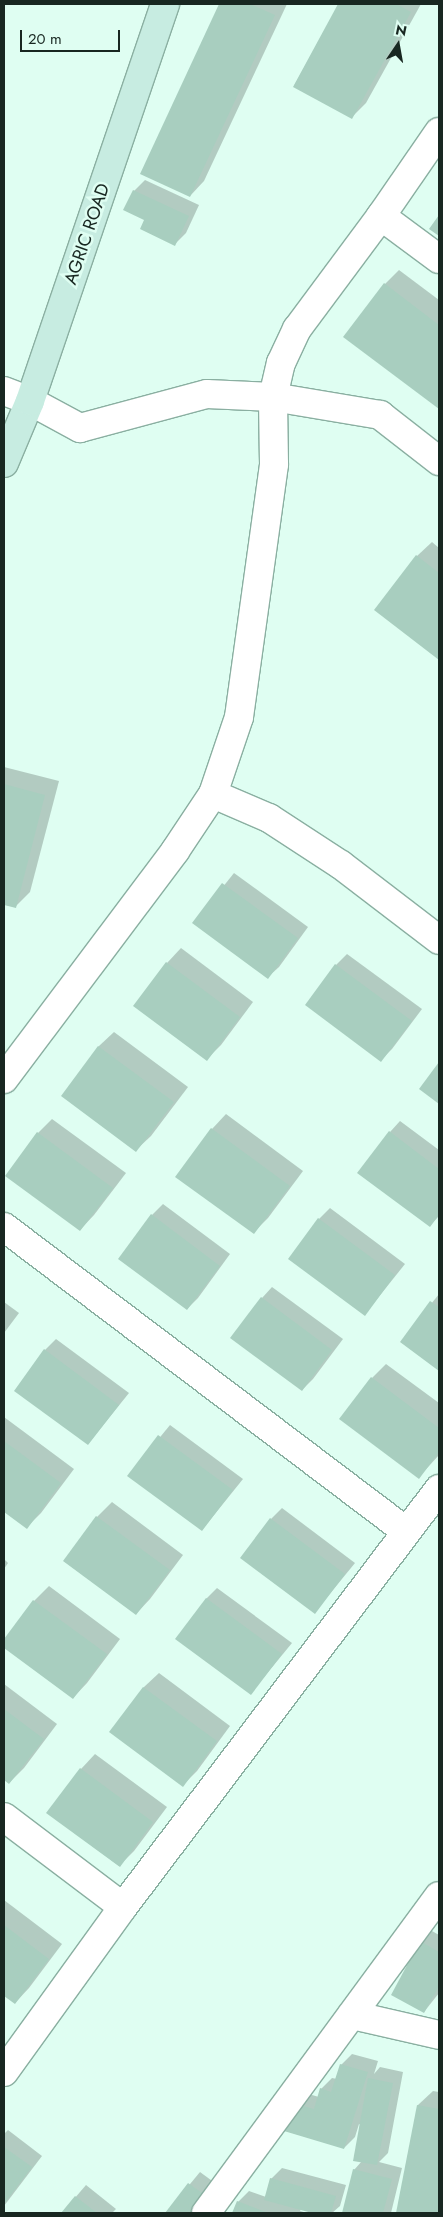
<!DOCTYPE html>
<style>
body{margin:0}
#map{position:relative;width:443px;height:2217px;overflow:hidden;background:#dffef2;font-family:Jost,sans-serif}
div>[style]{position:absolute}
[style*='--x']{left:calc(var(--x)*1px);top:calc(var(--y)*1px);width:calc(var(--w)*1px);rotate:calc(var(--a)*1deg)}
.shadow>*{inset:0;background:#0003}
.building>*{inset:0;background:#a8cebf}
.roads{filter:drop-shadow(1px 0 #8aafa1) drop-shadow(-1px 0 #8aafa1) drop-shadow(0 1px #8aafa1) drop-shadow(0 -1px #8aafa1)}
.street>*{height:28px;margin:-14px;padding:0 14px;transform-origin:14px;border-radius:14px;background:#fff}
.secondary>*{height:28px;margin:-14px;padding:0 14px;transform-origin:14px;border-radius:14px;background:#c7ece1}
span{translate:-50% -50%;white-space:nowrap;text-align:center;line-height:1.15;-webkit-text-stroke:5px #dffef2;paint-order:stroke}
.street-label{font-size:18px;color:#182721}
.frame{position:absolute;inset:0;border:5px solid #182721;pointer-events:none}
.north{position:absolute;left:373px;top:20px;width:50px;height:50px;-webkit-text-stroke:4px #dffef2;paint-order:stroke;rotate:12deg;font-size:14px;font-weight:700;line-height:20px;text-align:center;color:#182721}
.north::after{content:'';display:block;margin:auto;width:18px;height:22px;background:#182721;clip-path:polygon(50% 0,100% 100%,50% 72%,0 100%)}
.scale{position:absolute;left:20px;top:30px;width:100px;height:22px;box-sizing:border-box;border:2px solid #182721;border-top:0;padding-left:6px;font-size:15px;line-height:18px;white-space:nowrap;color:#182721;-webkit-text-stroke:4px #dffef2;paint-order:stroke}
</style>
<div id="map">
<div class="shadow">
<i style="clip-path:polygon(220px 4px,287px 4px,204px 181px,190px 196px,142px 173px)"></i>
<i style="clip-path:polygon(339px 4px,421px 4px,366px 103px,352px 117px,294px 86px)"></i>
<i style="clip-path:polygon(145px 180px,199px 205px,186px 233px,175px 244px,146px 219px,134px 191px)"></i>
<i style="clip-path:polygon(399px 270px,439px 300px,439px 407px,345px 337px,385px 284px)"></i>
<i style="clip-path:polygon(432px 542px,439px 548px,439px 658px,376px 610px,417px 556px)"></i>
<i style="clip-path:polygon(4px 767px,59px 781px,30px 892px,16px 906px,4px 903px)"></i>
<i style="clip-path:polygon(234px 873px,308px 927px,279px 967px,268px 977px,194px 923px)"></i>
<i style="clip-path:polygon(181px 948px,253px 1002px,221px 1045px,207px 1059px,167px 963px)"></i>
<i style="clip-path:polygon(347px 954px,422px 1009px,392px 1049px,381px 1060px,336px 965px)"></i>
<i style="clip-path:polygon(114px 1032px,188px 1087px,151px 1136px,136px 1150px,63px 1096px,99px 1046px)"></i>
<i style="clip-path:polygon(226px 1114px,303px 1171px,268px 1218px,253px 1233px,212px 1129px)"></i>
<i style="clip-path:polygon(52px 1119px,126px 1173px,94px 1215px,80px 1230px,38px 1133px)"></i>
<i style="clip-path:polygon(400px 1121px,439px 1150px,439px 1216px,430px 1225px,390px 1132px)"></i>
<i style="clip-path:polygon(163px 1204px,230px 1254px,198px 1298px,187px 1309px,152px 1215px)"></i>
<i style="clip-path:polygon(330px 1208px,405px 1264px,365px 1314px,319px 1219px)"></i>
<i style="clip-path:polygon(272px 1287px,343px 1339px,313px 1379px,302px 1390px,262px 1298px)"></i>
<i style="clip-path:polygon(439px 1294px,439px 1370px,401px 1342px)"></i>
<i style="clip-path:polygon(4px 1302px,19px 1313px,4px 1333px)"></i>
<i style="clip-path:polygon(56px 1339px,129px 1393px,88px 1444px,45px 1350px)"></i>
<i style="clip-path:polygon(386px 1364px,439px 1403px,439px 1455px,419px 1477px,372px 1378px)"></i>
<i style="clip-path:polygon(4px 1417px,74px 1469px,41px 1513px,27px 1527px,4px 1510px)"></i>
<i style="clip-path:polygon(170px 1425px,243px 1479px,202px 1530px,129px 1475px)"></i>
<i style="clip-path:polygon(112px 1502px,183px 1555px,150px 1599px,136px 1614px,64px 1561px,97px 1517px)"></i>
<i style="clip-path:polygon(282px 1508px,355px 1563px,315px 1612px,271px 1519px)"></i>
<i style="clip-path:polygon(4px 1559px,8px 1563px,4px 1569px)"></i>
<i style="clip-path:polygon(49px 1586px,120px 1639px,87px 1683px,73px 1698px,4px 1646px,4px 1641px,34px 1601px)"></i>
<i style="clip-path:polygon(217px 1588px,292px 1643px,251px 1693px,206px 1599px)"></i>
<i style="clip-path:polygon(159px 1673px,230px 1726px,197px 1771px,183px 1785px,111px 1732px,144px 1687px)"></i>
<i style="clip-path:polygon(4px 1684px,57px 1724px,24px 1768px,9px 1783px,4px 1779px)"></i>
<i style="clip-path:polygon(95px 1754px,167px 1807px,134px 1851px,119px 1866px,48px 1813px,81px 1769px)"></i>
<i style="clip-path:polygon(4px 1900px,62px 1944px,29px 1988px,15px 2003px,4px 1995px)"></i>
<i style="clip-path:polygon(432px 1931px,439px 1935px,439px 1993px,424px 2012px,421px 1942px)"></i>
<i style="clip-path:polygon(352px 2054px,378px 2061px,374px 2074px,380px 2067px,403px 2072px,388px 2153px,379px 2162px,402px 2168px,391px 2213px,343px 2213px,354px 2170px,362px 2161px,361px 2125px,359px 2124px,355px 2137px,344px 2148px,286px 2131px,305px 2093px,319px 2097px,321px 2089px,332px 2078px,337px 2079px,341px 2065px)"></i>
<i style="clip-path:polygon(433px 2091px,439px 2092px,439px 2213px,398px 2213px,418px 2105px)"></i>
<i style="clip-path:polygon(8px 2130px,42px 2156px,4px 2206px,4px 2134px)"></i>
<i style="clip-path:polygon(282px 2168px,346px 2185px,340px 2206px,332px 2213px,316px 2213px,301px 2209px,300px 2211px,307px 2213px,234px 2213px,238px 2202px,249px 2191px,266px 2197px,271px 2179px)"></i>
<i style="clip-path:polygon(200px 2172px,219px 2186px,198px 2213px,166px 2213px)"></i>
<i style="clip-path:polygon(86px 2185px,116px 2209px,112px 2213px,62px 2213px)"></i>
</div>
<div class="building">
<i style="clip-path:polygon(219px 4px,250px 4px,275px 15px,190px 197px,140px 174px)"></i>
<i style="clip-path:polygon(338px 4px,396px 4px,411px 12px,352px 119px,293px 87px)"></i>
<i style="clip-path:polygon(133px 190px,189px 216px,175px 246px,140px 229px,144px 220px,123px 210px)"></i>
<i style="clip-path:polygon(439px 215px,439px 236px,429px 229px)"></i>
<i style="clip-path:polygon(384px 283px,439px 325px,439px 409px,343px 337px)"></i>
<i style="clip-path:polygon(416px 555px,439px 573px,439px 660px,374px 610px)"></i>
<i style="clip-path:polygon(4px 784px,45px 795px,16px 908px,4px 905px)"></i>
<i style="clip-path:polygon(222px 883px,298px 938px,268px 979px,192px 923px)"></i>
<i style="clip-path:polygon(166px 962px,240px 1017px,207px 1061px,133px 1006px)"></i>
<i style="clip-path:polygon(335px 964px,412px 1021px,381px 1062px,305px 1005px)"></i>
<i style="clip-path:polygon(98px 1046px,174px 1102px,136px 1152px,61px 1096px)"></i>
<i style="clip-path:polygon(439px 1062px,439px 1104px,419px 1089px)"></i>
<i style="clip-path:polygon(211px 1128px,290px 1186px,254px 1234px,175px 1177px)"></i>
<i style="clip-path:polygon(389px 1131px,439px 1169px,439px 1215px,430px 1227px,357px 1173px)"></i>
<i style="clip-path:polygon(37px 1132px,113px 1188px,80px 1231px,5px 1176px)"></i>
<i style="clip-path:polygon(151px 1214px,220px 1266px,187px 1310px,118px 1259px)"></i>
<i style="clip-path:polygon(318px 1218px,395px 1275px,365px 1316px,288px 1259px)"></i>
<i style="clip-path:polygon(261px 1297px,332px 1350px,302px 1391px,230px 1338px)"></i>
<i style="clip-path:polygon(430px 1301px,439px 1307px,439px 1371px,400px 1342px)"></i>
<i style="clip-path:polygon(44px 1349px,119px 1405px,88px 1445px,14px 1391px)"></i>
<i style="clip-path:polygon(371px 1377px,439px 1428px,439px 1452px,419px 1479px,339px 1419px)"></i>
<i style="clip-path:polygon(158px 1435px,233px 1490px,202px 1531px,127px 1476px)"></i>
<i style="clip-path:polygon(4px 1441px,61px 1483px,27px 1529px,4px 1512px)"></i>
<i style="clip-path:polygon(96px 1516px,170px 1570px,136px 1615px,63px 1561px)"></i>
<i style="clip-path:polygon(270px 1518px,345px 1574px,315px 1614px,240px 1558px)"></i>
<i style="clip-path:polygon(206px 1598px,282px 1654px,251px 1695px,175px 1639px)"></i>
<i style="clip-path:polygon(33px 1600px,107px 1654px,73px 1699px,4px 1648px,4px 1639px)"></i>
<i style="clip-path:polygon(143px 1687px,217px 1741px,183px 1787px,109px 1732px)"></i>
<i style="clip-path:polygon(4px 1709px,44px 1739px,9px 1784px,4px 1780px)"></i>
<i style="clip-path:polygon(80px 1768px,153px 1822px,120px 1867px,46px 1813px)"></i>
<i style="clip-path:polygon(4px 1925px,49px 1959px,15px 2004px,4px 1996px)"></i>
<i style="clip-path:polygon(420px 1941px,439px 1952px,439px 1986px,424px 2013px,391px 1995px)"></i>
<i style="clip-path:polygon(340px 2064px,368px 2072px,344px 2149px,284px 2131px,293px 2103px,314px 2109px,320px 2088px,331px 2092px)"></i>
<i style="clip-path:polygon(368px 2078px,393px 2083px,377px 2165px,353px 2161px)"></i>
<i style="clip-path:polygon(417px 2105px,439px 2109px,439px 2213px,396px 2213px)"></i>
<i style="clip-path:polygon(4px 2147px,32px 2167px,4px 2204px)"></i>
<i style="clip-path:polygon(353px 2169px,392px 2179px,383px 2213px,342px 2213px)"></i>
<i style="clip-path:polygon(270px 2178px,336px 2196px,331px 2213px,312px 2213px,264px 2200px)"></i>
<i style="clip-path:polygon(188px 2183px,209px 2198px,197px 2213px,165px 2213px)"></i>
<i style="clip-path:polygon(75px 2196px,97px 2213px,61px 2213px)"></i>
<i style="clip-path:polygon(237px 2201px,268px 2213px,232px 2213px)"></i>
</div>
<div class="roads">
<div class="street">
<i style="--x:381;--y:216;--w:72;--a:36.6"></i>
<i style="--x:4;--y:391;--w:28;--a:21"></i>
<i style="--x:30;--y:401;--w:57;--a:28.4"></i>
<i style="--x:80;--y:428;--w:131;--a:-15"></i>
<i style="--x:207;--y:394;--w:66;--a:2.6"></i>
<i style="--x:273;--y:397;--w:109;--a:9.5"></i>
<i style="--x:380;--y:415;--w:75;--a:37.9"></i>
<i style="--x:213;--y:794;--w:61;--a:23.2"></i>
<i style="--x:269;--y:818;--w:86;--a:33.1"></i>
<i style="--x:341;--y:865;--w:123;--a:37.4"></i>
<i style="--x:4;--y:1079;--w:285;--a:-53.1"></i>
<i style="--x:175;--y:851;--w:69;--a:-56.3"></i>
<i style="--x:213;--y:794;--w:81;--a:-71.3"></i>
<i style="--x:239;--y:717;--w:255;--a:-82.1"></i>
<i style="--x:274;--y:464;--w:67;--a:-90.9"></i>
<i style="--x:273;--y:397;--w:35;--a:-77"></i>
<i style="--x:281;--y:363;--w:38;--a:-65"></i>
<i style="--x:297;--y:329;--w:141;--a:-53.4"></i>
<i style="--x:381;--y:216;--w:102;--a:-55.4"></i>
<i style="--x:4;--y:1227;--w:505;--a:37.12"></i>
<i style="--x:4;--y:1817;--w:149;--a:37.1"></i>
<i style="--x:352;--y:2015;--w:89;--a:12.9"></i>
<i style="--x:4;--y:2072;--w:203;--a:-54.2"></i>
<i style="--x:123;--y:1907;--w:524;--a:-52.91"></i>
<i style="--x:206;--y:2213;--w:393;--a:-53.7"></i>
</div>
<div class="secondary">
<i style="--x:4;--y:463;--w:67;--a:-67.2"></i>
<i style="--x:30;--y:401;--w:419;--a:-71.2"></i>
</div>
</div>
<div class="street-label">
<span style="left:87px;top:234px;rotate:-71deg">AGRIC ROAD</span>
</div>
<div class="frame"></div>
<div class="north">N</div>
<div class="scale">20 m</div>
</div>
